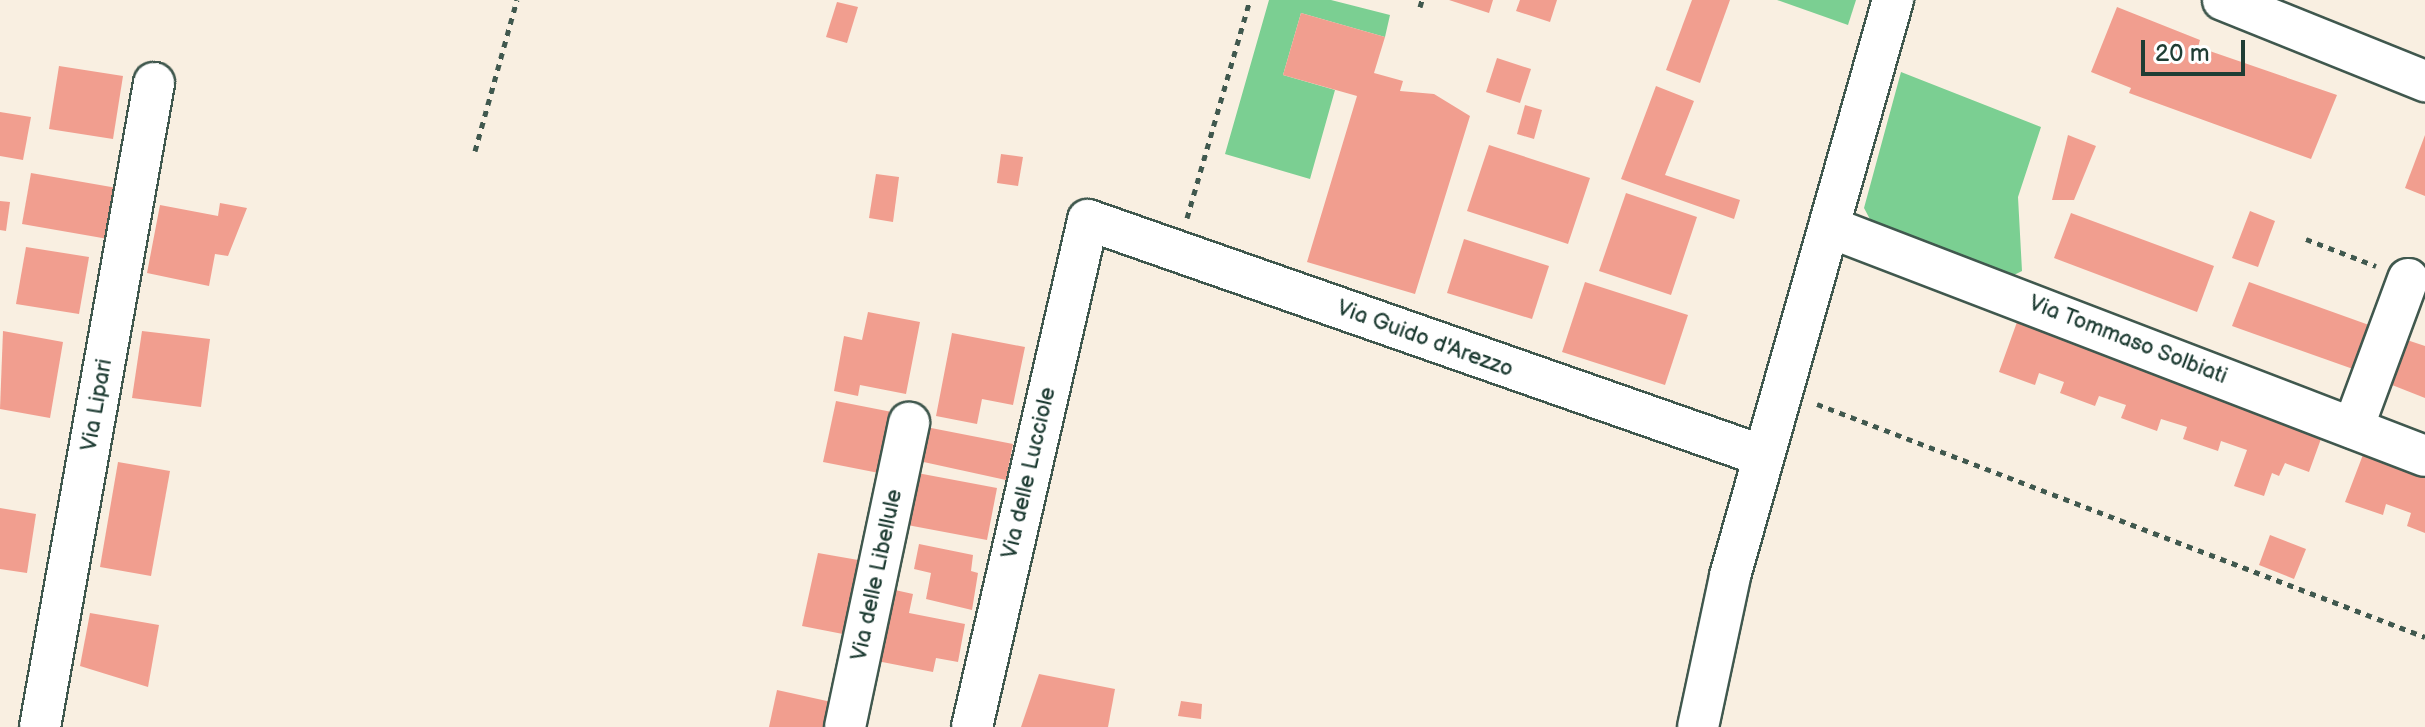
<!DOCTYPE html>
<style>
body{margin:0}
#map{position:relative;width:2425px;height:727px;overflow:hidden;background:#f9efe1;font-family:"Balsamiq Sans",sans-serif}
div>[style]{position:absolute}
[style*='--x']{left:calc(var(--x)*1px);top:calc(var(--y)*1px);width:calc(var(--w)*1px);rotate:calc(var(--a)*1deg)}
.green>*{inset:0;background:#7bcf92}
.building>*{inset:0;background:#f19e8f}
.path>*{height:5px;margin-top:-2.5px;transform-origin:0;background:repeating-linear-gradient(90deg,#40584e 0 6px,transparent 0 12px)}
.roads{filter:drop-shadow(2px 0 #40584e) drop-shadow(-2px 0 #40584e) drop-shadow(0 2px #40584e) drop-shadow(0 -2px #40584e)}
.minor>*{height:40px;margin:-20px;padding:0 20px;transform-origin:20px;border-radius:20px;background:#fff}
span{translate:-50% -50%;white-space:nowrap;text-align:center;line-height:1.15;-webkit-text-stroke:6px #fff;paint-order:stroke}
.street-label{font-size:22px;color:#1f3d34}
.scale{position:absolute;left:2141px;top:40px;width:104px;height:36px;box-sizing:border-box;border:4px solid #1f3d34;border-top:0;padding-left:10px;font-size:24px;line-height:28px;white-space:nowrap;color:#1f3d34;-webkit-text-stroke:6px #fff;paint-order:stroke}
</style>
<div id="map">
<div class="green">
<i style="clip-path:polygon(1269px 0,1331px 0,1390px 15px,1385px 37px,1301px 13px,1283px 75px,1335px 90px,1310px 179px,1225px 154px)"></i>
<i style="clip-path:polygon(1777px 0,1856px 0,1848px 25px)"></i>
<i style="clip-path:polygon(1901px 72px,2041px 127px,2018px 197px,2022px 271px,2014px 275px,1872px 223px,1864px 208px)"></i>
</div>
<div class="building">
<i style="clip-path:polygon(1449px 0,1493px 0,1489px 13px)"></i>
<i style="clip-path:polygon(1520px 0,1557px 0,1550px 22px,1516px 11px)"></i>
<i style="clip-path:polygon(1692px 0,1730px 0,1700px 83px,1666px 70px)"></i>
<i style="clip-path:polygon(837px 2px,858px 7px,847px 43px,826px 37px)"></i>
<i style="clip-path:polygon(2117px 7px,2200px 40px,2198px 47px,2337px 95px,2311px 159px,2129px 93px,2131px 88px,2091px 72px)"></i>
<i style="clip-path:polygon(1301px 13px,1385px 37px,1374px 73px,1403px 81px,1400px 91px,1434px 94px,1470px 116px,1415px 294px,1307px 262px,1357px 96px,1283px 75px)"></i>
<i style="clip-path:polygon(1497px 58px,1531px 69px,1520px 103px,1486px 92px)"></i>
<i style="clip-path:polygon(59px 66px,123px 76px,113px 139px,49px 129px)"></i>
<i style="clip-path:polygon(1656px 86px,1694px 101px,1665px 175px,1740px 200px,1734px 219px,1621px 179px)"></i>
<i style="clip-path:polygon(1525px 105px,1542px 110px,1534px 139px,1517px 134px)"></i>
<i style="clip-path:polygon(0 112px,31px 117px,23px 160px,0 156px)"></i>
<i style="clip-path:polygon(2068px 135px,2096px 146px,2074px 200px,2052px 200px)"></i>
<i style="clip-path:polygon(2425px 135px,2425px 196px,2405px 188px)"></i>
<i style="clip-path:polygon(1489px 145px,1590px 178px,1568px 244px,1467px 211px)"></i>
<i style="clip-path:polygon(1001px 154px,1023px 157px,1018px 186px,997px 183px)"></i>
<i style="clip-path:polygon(31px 173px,117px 188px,108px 239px,22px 224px)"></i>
<i style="clip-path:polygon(876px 174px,899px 177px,893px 222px,869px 218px)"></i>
<i style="clip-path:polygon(1626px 193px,1697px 217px,1671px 295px,1599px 271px)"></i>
<i style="clip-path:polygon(0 201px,10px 202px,6px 231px,0 230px)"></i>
<i style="clip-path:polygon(220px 203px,247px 208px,228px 256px,215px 254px,209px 286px,147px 273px,160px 205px,218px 216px)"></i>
<i style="clip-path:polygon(2250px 211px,2275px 221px,2258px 267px,2232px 258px)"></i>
<i style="clip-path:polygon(2071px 213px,2214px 266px,2197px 312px,2054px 258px)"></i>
<i style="clip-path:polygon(1464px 239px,1549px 266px,1532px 319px,1447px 293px)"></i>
<i style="clip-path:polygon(26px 247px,89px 257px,79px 314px,16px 304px)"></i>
<i style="clip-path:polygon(1585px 282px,1688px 315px,1665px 385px,1562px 352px)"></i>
<i style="clip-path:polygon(2249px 282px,2369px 325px,2353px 369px,2232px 326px)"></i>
<i style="clip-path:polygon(868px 312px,920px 322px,906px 394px,860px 385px,858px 396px,834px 391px,844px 336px,862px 340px)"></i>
<i style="clip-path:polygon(2017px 322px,2322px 436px,2309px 472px,2285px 463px,2279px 476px,2272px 473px,2264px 496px,2234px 486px,2247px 450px,2221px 441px,2218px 451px,2183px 439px,2187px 427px,2161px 419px,2157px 431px,2121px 418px,2126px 405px,2099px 396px,2095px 406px,2060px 393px,2064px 382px,2039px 373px,2035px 385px,1999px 372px)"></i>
<i style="clip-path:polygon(3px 331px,63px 342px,50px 418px,0 409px)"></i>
<i style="clip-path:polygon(142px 331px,210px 339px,201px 407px,132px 398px)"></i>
<i style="clip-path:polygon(952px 333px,1025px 347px,1013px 405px,982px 399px,977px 424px,936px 416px)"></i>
<i style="clip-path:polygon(2404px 339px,2425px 346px,2425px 398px,2387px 383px)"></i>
<i style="clip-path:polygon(836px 401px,897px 413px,884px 474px,823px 462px)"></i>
<i style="clip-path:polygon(926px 427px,1013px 444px,1006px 480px,919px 461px)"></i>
<i style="clip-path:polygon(2364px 452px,2425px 478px,2425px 533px,2407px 526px,2411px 513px,2386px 504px,2383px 515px,2345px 502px)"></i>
<i style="clip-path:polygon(118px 462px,170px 471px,151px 576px,100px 567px)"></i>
<i style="clip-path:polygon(912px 472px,997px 488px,987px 540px,902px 524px)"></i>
<i style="clip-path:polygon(0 508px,36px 514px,27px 573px,0 569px)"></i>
<i style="clip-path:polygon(2270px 535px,2306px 549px,2294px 579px,2259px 565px)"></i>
<i style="clip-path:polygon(919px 544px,973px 555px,971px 571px,978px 573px,972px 610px,926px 599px,931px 573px,914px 569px)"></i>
<i style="clip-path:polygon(818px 553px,864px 561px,848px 635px,802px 626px)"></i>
<i style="clip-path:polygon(886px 588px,913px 594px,909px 613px,965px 624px,958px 662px,936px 658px,933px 672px,872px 660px)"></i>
<i style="clip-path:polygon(90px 613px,159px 625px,148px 687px,80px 666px)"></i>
<i style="clip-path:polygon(1039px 674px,1115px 689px,1108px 727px,1021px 727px)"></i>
<i style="clip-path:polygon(777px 690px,836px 703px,831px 727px,769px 727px)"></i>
<i style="clip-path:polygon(1181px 701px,1202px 704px,1201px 719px,1178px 716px)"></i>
</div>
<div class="path">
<i style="--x:1420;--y:7;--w:7;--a:-74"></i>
<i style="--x:475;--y:151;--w:157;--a:-74.5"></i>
<i style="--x:1187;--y:218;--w:227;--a:-73.9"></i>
<i style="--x:2306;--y:239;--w:75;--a:21.1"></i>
<i style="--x:1817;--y:404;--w:651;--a:20.97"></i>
</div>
<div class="roads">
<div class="minor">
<i style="--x:2223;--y:0;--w:218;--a:21.9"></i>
<i style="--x:1829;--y:227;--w:638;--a:21.02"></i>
<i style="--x:2353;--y:428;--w:159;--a:-69.7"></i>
<i style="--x:40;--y:727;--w:654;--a:-79.96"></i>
<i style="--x:845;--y:727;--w:311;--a:-78.1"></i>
<i style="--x:972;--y:727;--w:520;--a:-77.11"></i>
<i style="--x:1088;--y:220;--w:715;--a:19.27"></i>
<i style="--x:1698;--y:727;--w:154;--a:-78"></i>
<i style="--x:1730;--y:576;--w:599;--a:-74.2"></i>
</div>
</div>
<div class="street-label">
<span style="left:1425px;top:339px;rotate:20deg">Via Guido d'Arezzo</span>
<span style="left:2128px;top:340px;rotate:21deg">Via Tommaso Solbiati</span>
<span style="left:97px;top:405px;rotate:-80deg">Via Lipari</span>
<span style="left:1029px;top:473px;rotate:-77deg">Via delle Lucciole</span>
<span style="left:877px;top:575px;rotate:-78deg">Via delle Libellule</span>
</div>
<div class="scale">20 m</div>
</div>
